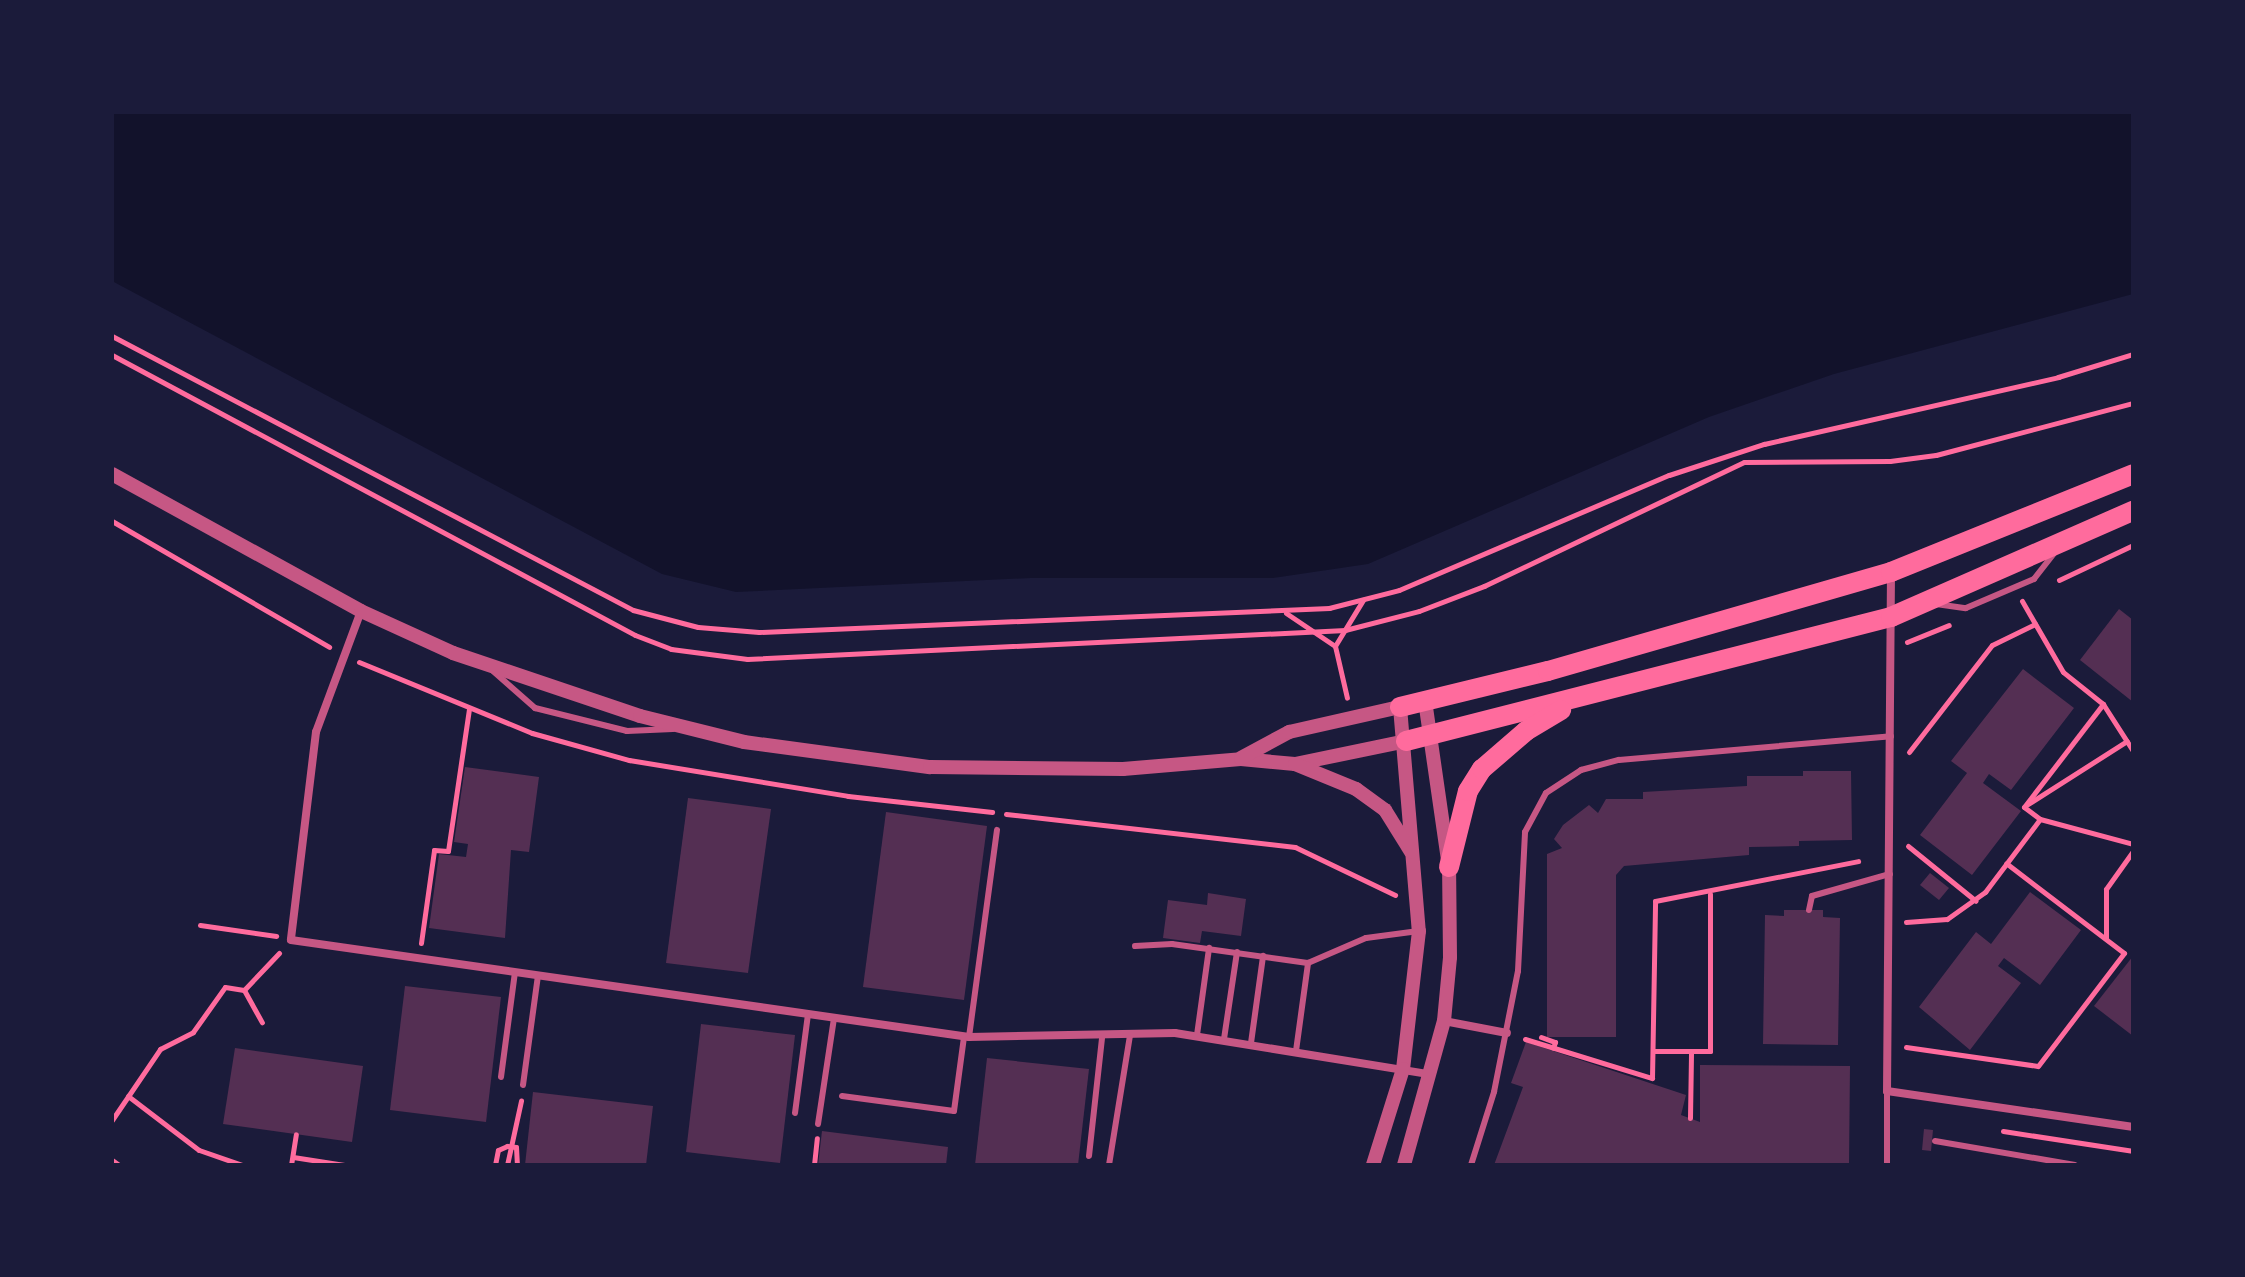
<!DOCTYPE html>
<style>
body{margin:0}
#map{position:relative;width:2245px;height:1277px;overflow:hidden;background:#1b1b3a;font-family:Lato,sans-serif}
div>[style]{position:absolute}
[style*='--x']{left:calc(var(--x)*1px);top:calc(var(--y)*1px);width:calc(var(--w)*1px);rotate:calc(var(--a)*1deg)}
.water>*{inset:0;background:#12122b}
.building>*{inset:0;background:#542f53}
.path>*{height:5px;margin:-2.5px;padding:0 2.5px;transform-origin:2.5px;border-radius:2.5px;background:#ff6b9d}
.service>*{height:6px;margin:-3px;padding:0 3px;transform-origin:3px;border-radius:3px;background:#c65784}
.minor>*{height:8px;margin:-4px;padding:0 4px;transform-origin:4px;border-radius:4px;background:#c65784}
.tertiary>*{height:14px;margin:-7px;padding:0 7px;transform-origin:7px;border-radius:7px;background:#c65784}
.primary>*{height:20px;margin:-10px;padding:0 10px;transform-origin:10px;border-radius:10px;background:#ff6b9d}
span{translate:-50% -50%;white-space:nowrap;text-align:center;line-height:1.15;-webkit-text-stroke:7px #1b1b3a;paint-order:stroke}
.frame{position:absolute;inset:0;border:114px solid #1b1b3a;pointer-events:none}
</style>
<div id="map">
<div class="water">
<i style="clip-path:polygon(112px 112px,2133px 112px,2133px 294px,1834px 374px,1709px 417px,1368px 564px,1273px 578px,1031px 578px,736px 592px,662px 574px,112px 281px)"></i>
</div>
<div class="building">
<i style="clip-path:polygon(2119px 609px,2133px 620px,2133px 702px,2080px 660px)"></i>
<i style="clip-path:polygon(2023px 669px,2074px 708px,2011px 790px,1989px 774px,1983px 783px,2021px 811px,1972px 875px,1920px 835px,1967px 773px,1951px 761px)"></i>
<i style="clip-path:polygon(465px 767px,539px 777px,529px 852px,511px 850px,505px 938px,429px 928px,439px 854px,466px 857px,468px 844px,454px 842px)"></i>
<i style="clip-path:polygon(1803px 771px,1851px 771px,1852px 840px,1799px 841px,1799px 846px,1749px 847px,1749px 855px,1624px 866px,1616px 875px,1616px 1037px,1547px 1037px,1547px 854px,1562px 848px,1554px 839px,1563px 825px,1589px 805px,1598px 813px,1606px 799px,1643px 799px,1643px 792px,1747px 786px,1747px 776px,1803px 776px)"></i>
<i style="clip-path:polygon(688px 798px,771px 809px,748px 973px,666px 963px)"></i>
<i style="clip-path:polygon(886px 812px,987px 826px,964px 1000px,863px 987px)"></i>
<i style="clip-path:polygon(1930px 873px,1949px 888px,1939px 900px,1920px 885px)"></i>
<i style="clip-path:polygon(2030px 892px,2081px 930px,2040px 985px,2004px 958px,1998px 966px,2021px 983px,1970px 1050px,1919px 1007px,1976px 932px,1991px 944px)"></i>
<i style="clip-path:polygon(1208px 893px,1246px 899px,1241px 936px,1202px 931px,1200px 943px,1163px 938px,1168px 900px,1207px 905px)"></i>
<i style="clip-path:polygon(1784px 910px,1823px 910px,1823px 917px,1840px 918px,1838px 1045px,1763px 1044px,1765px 915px,1784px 916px)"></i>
<i style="clip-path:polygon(2133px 956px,2133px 1036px,2094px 1006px)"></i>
<i style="clip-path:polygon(405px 986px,501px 997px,486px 1122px,390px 1110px)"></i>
<i style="clip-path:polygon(701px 1024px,795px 1035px,780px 1163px,686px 1152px)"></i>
<i style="clip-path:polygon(1526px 1042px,1686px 1095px,1681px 1115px,1700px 1122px,1700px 1065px,1850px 1066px,1849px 1165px,1494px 1165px,1523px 1087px,1511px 1083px)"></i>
<i style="clip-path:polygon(235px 1048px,363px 1066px,352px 1142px,223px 1124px)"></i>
<i style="clip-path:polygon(987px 1058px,1089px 1069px,1078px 1165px,975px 1165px)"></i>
<i style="clip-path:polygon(533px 1092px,653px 1106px,646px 1165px,525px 1165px)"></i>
<i style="clip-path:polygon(1924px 1129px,1933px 1130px,1931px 1151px,1922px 1150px)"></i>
<i style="clip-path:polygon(822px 1131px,948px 1147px,946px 1165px,818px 1165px)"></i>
</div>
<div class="path">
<i style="--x:112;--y:336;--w:589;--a:27.74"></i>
<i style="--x:633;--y:610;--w:67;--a:14.7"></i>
<i style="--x:698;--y:627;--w:61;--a:4.7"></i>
<i style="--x:759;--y:632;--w:571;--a:-2.41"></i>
<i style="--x:1329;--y:608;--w:72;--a:-14.4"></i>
<i style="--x:1399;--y:590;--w:293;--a:-23.1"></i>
<i style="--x:1669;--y:475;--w:100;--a:-18.1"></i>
<i style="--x:1764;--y:444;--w:302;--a:-12.8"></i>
<i style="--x:2058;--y:377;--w:78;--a:-17"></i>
<i style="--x:112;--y:355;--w:593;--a:28.16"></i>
<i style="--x:635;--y:635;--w:39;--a:21"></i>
<i style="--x:671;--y:649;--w:77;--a:7.5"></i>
<i style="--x:747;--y:659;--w:599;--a:-2.78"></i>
<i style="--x:1345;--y:630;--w:76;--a:-14.4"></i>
<i style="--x:1419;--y:611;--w:70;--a:-21"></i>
<i style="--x:1484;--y:586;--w:288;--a:-25.5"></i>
<i style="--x:1744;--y:462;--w:146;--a:-0.4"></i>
<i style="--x:1890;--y:461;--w:46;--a:-7.4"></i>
<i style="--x:1936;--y:455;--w:204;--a:-14.8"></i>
<i style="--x:112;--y:521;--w:251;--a:30.1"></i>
<i style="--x:2059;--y:580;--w:82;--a:-25.3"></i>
<i style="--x:1286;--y:613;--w:59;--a:34"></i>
<i style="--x:1335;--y:646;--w:54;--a:-58.7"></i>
<i style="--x:1907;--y:642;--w:45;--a:-22"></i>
<i style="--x:1335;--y:646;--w:53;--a:77"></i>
<i style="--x:359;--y:662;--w:187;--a:22.3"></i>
<i style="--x:532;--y:733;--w:101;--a:15.6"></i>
<i style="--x:629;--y:760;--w:222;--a:9.3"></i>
<i style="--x:848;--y:796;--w:145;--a:6.3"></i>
<i style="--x:2103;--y:704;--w:56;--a:57.4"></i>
<i style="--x:1909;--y:752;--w:135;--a:-52.2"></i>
<i style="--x:1992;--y:645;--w:48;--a:-26"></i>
<i style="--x:2028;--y:804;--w:117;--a:-32.5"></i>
<i style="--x:1006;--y:814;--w:291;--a:6.5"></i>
<i style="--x:1295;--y:847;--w:111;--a:25.6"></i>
<i style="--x:2040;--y:819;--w:96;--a:15"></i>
<i style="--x:1908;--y:846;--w:87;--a:39"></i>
<i style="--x:1906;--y:922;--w:41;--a:-4.2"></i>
<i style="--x:1947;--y:919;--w:47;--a:-35.4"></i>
<i style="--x:1985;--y:892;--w:91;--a:-53"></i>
<i style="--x:2040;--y:819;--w:20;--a:-143"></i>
<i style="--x:2024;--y:807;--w:130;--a:-52.5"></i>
<i style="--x:2103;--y:704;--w:51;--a:-141.3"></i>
<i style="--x:2063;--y:672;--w:82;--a:-120"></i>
<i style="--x:200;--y:925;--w:77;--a:8.2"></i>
<i style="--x:2106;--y:938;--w:49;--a:-90"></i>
<i style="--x:2106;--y:889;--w:47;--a:-54.6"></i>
<i style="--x:421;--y:943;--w:94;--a:-82"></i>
<i style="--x:434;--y:850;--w:14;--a:4"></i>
<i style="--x:448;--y:851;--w:144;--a:-81.6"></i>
<i style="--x:244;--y:990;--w:51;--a:-46.6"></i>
<i style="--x:244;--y:990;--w:37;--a:61"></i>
<i style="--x:1541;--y:1037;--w:15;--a:20"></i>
<i style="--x:1555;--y:1042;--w:6;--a:108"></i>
<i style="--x:1525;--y:1039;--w:133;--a:17.1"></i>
<i style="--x:1652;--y:1078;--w:177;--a:-89"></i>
<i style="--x:1655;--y:901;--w:207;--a:-11.1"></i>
<i style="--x:1906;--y:1047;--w:133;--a:8.2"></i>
<i style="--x:2038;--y:1066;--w:142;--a:-52.7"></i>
<i style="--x:2124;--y:953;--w:148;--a:-142.7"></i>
<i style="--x:1653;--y:1051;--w:57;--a:0"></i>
<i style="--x:1710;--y:1051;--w:157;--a:-90"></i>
<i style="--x:128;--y:1096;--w:89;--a:37.3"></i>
<i style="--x:199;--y:1150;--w:46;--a:19.2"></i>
<i style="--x:1690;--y:1118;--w:67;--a:-89.1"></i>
<i style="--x:112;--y:1120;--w:86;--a:-55.9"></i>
<i style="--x:160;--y:1049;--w:37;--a:-27"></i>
<i style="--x:193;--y:1032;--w:55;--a:-54.6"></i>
<i style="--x:225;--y:987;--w:19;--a:9"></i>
<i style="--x:2003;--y:1131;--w:132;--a:8.7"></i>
<i style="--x:293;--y:1157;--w:52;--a:8.9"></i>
<i style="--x:112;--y:1160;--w:9;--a:36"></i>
<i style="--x:291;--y:1165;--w:31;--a:-81"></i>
<i style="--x:495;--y:1165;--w:15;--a:-79"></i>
<i style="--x:498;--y:1150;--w:10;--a:-24"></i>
<i style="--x:507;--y:1146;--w:9;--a:6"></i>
<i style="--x:516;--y:1147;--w:18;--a:87"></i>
<i style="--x:507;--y:1165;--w:66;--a:-77.7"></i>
<i style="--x:814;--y:1165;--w:27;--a:-84"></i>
</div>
<div class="service">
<i style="--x:1936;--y:604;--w:30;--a:8"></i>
<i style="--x:1966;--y:608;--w:74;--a:-23.1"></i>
<i style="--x:2034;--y:579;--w:33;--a:-52"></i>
<i style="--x:493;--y:671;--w:56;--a:41.4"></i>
<i style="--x:535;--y:708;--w:95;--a:14"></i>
<i style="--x:627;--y:731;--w:46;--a:-2.5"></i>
<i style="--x:1809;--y:910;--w:14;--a:-78"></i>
<i style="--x:1812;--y:896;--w:81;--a:-15.8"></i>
<i style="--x:1135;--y:946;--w:37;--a:-3"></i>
<i style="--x:1172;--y:944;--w:137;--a:8"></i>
<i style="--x:1308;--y:963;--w:63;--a:-23.3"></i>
<i style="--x:1366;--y:938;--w:53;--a:-7.5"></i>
<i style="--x:1197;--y:1035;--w:88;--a:-82.1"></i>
<i style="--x:969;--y:1037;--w:209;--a:-82.3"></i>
<i style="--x:1224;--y:1039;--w:88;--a:-81.5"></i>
<i style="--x:1251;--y:1043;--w:88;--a:-82.1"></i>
<i style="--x:1296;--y:1051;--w:89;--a:-82.2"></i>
<i style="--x:501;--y:1077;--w:106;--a:-82.4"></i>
<i style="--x:523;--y:1085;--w:111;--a:-82.2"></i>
<i style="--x:842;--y:1096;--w:113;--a:7.6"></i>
<i style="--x:954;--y:1111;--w:75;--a:-82.3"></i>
<i style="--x:795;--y:1113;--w:100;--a:-82.5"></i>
<i style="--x:818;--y:1124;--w:107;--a:-81.4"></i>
<i style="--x:1935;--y:1141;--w:142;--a:9.7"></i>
<i style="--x:1089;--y:1156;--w:119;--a:-83.7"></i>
<i style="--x:1109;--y:1165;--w:131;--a:-80.8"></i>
<i style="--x:1471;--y:1165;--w:77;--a:-72.5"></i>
<i style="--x:1494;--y:1092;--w:123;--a:-78.8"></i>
<i style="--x:1518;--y:971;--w:139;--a:-87.1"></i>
<i style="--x:1525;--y:832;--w:44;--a:-61.7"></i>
<i style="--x:1546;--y:793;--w:42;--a:-33.3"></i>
<i style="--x:1581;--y:770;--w:39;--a:-15"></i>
<i style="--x:1619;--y:760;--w:273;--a:-5"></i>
<i style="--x:1887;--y:1165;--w:74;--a:-90"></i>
</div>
<div class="minor">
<i style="--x:1891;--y:572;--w:519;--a:90.44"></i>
<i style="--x:1887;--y:1091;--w:249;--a:8.3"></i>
<i style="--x:361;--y:611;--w:129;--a:110.4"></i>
<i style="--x:316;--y:732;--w:209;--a:96.9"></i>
<i style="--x:291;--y:940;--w:685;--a:8.14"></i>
<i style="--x:969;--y:1037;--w:206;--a:-1.1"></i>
<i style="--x:1175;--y:1033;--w:257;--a:9.2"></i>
<i style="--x:1444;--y:1021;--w:64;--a:10.8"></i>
</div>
<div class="tertiary">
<i style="--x:112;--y:474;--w:284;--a:28.8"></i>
<i style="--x:361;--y:611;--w:101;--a:24.5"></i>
<i style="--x:453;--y:653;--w:197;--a:18.6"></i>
<i style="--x:640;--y:716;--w:107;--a:14"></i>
<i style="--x:744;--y:742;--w:188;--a:7.7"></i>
<i style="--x:930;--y:767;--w:193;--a:0.6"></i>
<i style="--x:1123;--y:769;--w:118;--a:-4.8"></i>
<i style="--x:1241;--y:759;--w:54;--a:5.3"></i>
<i style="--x:1295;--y:764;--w:113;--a:-11.7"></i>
<i style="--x:1241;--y:758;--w:55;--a:-28.4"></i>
<i style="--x:1289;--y:732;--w:114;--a:-12.7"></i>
<i style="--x:1400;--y:707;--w:225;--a:85.2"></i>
<i style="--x:1419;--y:931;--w:139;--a:96.6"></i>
<i style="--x:1403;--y:1069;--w:101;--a:107.4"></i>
<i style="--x:1295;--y:764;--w:66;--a:22.3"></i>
<i style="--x:1356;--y:789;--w:36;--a:36"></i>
<i style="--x:1385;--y:810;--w:49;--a:58.2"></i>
<i style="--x:1404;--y:1165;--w:149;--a:-74.5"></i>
<i style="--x:1444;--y:1021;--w:64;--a:-84.6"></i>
<i style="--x:1450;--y:957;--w:90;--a:-90.6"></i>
<i style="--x:1449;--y:867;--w:169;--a:-98.2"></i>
</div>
<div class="primary">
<i style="--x:1400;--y:707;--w:152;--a:-13.7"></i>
<i style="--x:1548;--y:671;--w:357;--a:-16.1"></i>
<i style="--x:1891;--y:572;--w:261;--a:-22"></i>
<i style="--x:1406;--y:741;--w:501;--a:-14.34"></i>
<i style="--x:1891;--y:617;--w:264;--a:-23.7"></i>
<i style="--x:1449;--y:867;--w:78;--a:-76"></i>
<i style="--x:1468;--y:791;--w:26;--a:-58"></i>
<i style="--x:1482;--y:769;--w:58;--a:-40.8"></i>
<i style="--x:1526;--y:731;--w:41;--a:-31"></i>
</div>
<div class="frame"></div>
</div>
